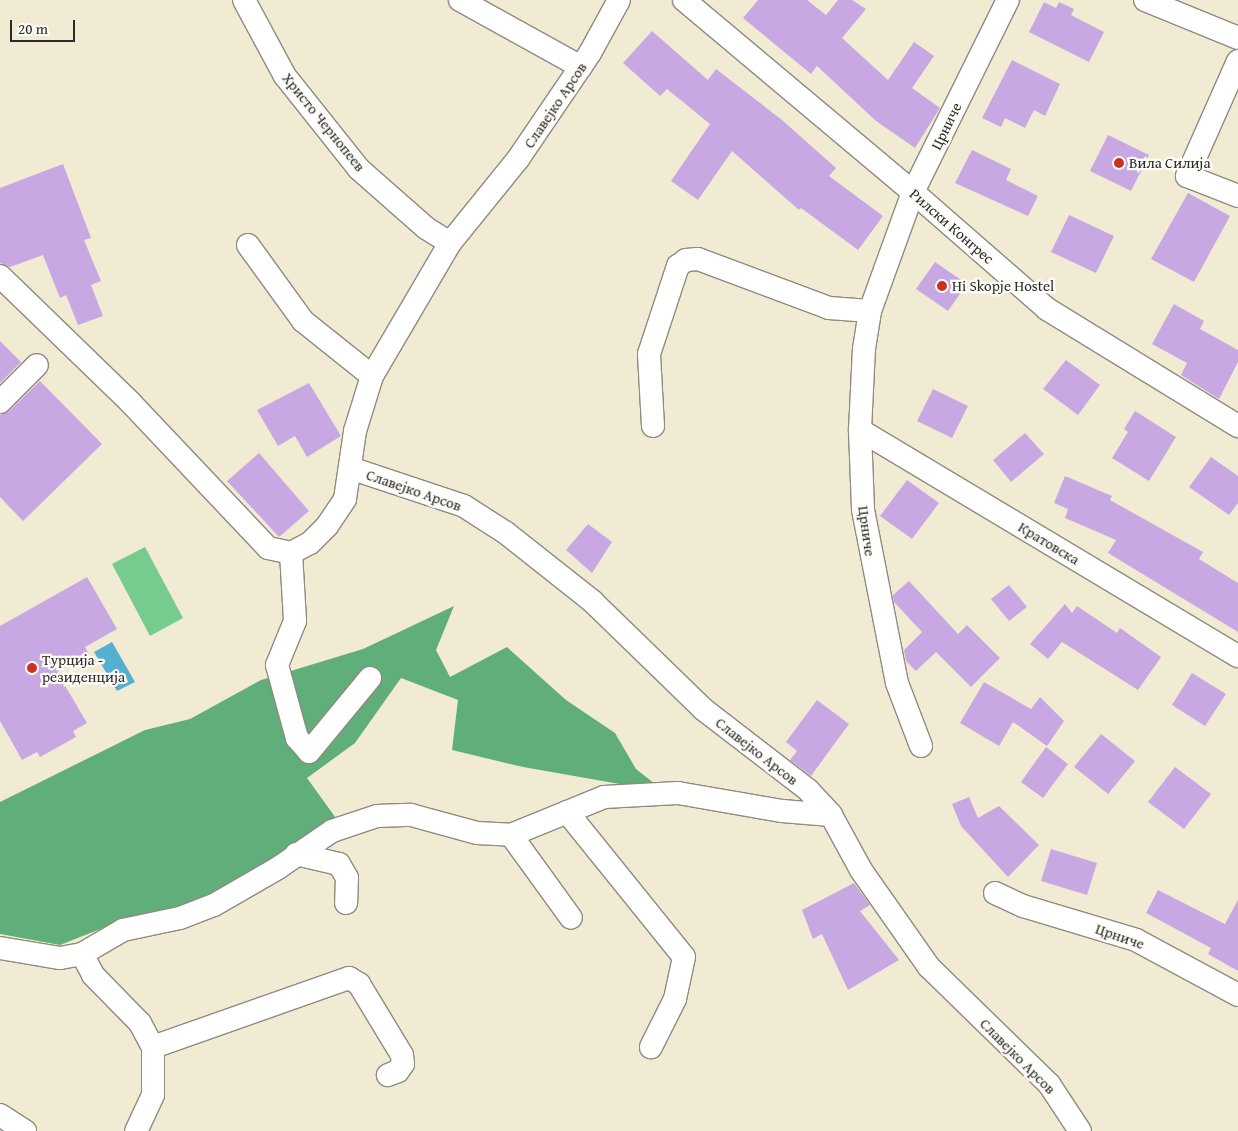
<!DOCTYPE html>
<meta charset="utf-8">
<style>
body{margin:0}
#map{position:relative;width:1238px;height:1131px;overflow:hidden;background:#f2ebd4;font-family:"Gentium Book Plus",serif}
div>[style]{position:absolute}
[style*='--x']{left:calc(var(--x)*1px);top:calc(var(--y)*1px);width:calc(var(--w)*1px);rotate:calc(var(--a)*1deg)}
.green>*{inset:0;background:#76cb8f}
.forest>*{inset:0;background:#60af7a}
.water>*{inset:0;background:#53b0d1}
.building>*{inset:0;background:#c8a8e2}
.roads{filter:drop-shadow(1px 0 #8e8b80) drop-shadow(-1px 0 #8e8b80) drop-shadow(0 1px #8e8b80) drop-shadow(0 -1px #8e8b80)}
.minor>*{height:22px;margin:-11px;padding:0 11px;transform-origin:11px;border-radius:11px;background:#fff}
.dots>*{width:14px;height:14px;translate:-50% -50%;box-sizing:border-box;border:2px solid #fdfcf7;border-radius:50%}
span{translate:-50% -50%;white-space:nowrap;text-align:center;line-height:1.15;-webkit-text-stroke:4.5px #fdfcf7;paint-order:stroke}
.street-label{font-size:15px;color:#2b2b2b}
.poi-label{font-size:15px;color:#2b2b2b}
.left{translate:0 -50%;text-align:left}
.scale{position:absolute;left:10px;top:20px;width:65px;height:22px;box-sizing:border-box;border:2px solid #2b2b2b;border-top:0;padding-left:6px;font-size:15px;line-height:18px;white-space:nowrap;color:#2b2b2b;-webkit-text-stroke:4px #fdfcf7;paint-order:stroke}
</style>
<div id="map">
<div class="green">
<i style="clip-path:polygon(145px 547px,183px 618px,150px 636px,112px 564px)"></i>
</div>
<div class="forest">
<i style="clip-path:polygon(454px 606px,436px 650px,450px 677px,507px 647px,566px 700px,615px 733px,636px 769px,665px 792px,523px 767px,452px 750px,458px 700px,401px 678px,355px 743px,307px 778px,338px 821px,270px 870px,184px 905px,103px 928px,60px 945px,0 934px,0 802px,145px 730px,190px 719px,261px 680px,363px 649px)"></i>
</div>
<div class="water">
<i style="clip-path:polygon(112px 642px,135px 682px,117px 691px,94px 652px)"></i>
</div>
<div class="building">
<i style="clip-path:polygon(758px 0,807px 0,826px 15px,838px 0,852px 0,866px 9px,842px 38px,888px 80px,914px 42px,934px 56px,912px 88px,940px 108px,915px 148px,876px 121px,817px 66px,811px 74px,743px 18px)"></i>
<i style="clip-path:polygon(1044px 2px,1056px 8px,1059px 2px,1074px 9px,1071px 15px,1104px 32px,1089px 62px,1029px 32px)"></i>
<i style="clip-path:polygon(652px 31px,708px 80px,716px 69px,782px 120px,836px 168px,829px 176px,883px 216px,858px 250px,801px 208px,799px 210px,732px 151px,698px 200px,671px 181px,710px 124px,667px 89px,660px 96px,623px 63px)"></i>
<i style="clip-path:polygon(1012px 60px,1060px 84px,1045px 116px,1034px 110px,1025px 128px,1005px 118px,1001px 127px,982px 118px)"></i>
<i style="clip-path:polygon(1108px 135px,1149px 155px,1131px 191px,1090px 171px)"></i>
<i style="clip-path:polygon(972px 150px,1011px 169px,1006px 180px,1038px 196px,1028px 216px,955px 183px)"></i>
<i style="clip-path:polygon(63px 164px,91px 238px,84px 240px,101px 281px,91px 285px,103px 316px,78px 325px,66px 295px,60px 298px,43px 255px,10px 267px,0 263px,0 188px)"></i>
<i style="clip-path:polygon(1188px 193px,1230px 216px,1194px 282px,1151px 259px)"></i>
<i style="clip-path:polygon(1069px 215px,1114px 236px,1096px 273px,1051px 252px)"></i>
<i style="clip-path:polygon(935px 262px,967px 284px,948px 311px,916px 289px)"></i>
<i style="clip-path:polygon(1174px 304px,1204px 321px,1200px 329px,1238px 350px,1238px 362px,1219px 399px,1181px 375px,1187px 363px,1152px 344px)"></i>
<i style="clip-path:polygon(0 341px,21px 362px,0 383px)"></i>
<i style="clip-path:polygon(1066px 360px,1100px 385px,1078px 415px,1043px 389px)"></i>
<i style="clip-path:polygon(40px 381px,102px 444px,23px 521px,0 497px,0 415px,9px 411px)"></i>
<i style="clip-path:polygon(309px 383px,341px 436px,307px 457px,295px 436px,278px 446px,257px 410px)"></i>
<i style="clip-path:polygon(933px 389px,968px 406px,952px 438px,917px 421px)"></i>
<i style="clip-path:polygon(1135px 411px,1176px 437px,1149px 481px,1112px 458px,1128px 432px,1124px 429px)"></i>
<i style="clip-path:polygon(1025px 433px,1044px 454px,1011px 482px,993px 460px)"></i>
<i style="clip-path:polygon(259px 453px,309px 511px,279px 537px,227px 481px)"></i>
<i style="clip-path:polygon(1211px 457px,1238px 476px,1238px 503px,1229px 515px,1189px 487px)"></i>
<i style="clip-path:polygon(1065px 476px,1112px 496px,1110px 500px,1203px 552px,1199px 559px,1238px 583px,1238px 632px,1108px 553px,1116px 540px,1065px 518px,1068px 509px,1054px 503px)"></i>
<i style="clip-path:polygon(907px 480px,939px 503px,912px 539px,880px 516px)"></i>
<i style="clip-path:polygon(588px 524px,612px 542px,592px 573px,566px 550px)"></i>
<i style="clip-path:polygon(87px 577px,117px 629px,85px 647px,89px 654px,57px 672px,87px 723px,73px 731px,76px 737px,40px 757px,37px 752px,22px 760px,0 721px,0 626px)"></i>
<i style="clip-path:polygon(909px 581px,958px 634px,967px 625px,1000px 658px,971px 687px,936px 652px,916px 671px,906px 661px,904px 650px,922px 632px,894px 602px,893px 595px)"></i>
<i style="clip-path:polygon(1009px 585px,1027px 607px,1009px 621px,991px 599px)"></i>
<i style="clip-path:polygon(1065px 604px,1072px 613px,1077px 606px,1117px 633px,1120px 628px,1161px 657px,1138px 690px,1062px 642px,1048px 659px,1030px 644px)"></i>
<i style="clip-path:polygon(1192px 673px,1226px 694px,1205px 726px,1172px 705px)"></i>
<i style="clip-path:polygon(984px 682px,1031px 709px,1040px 697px,1064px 721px,1047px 746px,1013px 722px,999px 746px,960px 723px)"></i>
<i style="clip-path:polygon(817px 700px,849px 724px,811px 776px,790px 760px,797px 751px,786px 742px)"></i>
<i style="clip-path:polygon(1101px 734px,1135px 761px,1108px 794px,1074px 767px)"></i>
<i style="clip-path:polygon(1046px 747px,1068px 764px,1043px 798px,1021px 782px)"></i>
<i style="clip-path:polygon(1175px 767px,1211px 794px,1184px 829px,1148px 802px)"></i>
<i style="clip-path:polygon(969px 797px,978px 818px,999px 806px,1039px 845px,1008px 877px,961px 826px,952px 804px)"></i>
<i style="clip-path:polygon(1051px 849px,1097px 863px,1087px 895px,1041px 881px)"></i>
<i style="clip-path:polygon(854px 883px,870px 905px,860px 911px,899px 960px,848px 990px,822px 934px,813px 939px,802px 910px)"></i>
<i style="clip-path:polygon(1158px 890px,1225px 924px,1238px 900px,1238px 971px,1208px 954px,1211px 948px,1146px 913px)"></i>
</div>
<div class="roads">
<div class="minor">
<i style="--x:244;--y:0;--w:86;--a:61.7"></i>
<i style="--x:285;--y:76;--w:119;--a:51.5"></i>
<i style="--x:359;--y:169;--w:89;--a:41.4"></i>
<i style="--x:426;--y:228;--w:28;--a:32"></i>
<i style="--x:460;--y:0;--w:138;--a:29"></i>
<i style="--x:684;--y:0;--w:299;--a:40"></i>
<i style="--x:913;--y:192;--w:178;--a:41.1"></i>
<i style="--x:1047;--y:309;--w:224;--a:31.5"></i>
<i style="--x:1145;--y:0;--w:100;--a:22.2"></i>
<i style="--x:1238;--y:61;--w:126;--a:113.9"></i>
<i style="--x:1187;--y:176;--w:55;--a:21.4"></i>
<i style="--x:248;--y:245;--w:94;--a:54.1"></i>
<i style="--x:303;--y:321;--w:88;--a:38.6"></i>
<i style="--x:0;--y:276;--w:181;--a:44.1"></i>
<i style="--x:130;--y:402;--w:201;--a:46.6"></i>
<i style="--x:268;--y:548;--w:24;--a:12"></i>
<i style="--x:291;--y:553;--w:21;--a:-28"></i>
<i style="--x:310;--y:543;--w:24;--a:-45"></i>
<i style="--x:327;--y:526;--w:32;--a:-56"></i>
<i style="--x:345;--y:499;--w:69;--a:-81.6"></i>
<i style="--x:355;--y:431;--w:58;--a:-72.8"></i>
<i style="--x:372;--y:376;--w:154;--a:-59.6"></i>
<i style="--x:450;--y:243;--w:108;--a:-51"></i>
<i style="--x:518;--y:159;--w:128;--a:-55.8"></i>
<i style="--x:590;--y:53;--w:60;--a:-61.3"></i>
<i style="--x:0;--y:402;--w:52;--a:-45"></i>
<i style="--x:653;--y:426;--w:72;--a:-93.2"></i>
<i style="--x:649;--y:354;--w:93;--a:-71.8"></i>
<i style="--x:678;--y:266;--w:10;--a:-37"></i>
<i style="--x:686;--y:260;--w:12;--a:-5"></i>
<i style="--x:698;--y:259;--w:140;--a:20.5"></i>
<i style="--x:829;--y:308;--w:41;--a:4.2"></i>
<i style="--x:860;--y:430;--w:440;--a:30.9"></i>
<i style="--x:350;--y:468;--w:120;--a:18.4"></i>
<i style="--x:464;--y:506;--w:50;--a:32.7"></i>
<i style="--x:506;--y:533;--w:110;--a:38.3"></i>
<i style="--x:592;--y:601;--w:155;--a:44.2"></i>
<i style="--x:703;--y:709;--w:133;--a:37.6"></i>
<i style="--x:808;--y:790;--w:34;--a:47"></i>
<i style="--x:831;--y:815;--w:63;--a:61.4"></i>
<i style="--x:861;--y:870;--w:118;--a:55"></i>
<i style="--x:929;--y:967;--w:168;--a:44.3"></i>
<i style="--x:1049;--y:1084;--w:56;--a:56.6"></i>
<i style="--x:291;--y:553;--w:68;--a:86.6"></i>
<i style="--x:295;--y:621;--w:48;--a:112.2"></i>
<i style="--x:277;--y:665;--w:76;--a:74.7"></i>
<i style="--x:297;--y:738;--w:18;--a:49"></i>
<i style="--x:309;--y:752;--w:96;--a:-50.5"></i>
<i style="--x:921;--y:746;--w:67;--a:-110.9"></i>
<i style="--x:897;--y:683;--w:177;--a:-101.1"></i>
<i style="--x:863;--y:509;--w:79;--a:-92.2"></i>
<i style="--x:860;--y:430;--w:81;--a:-87.2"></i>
<i style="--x:864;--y:349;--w:38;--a:-81"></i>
<i style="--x:870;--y:311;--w:127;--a:-70.1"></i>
<i style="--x:913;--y:192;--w:214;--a:-63.7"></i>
<i style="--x:567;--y:812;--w:186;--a:51.1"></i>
<i style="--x:684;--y:957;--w:43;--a:102.1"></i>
<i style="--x:675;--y:999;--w:54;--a:116.6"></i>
<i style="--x:511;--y:835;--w:102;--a:54.1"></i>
<i style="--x:296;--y:854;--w:44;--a:13.1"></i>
<i style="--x:339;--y:864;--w:16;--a:60"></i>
<i style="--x:347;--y:878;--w:25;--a:92"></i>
<i style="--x:995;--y:893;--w:31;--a:25"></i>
<i style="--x:1023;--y:906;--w:118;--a:16.7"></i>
<i style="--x:1136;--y:940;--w:116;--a:28.3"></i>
<i style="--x:0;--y:948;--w:61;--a:9.5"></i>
<i style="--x:60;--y:958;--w:22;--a:-10"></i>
<i style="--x:82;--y:954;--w:48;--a:-30.3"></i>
<i style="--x:123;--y:930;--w:58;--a:-11.9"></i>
<i style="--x:180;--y:918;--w:36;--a:-21"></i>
<i style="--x:214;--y:905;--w:74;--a:-30"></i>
<i style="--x:278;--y:868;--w:65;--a:-34.4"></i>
<i style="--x:332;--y:831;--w:47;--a:-18.4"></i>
<i style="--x:377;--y:816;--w:34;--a:-2"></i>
<i style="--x:411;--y:815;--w:68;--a:15.3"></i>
<i style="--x:477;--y:833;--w:34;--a:3"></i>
<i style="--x:511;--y:835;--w:100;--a:-22.2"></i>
<i style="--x:604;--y:797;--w:74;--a:-3.1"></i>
<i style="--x:678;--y:793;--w:106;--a:9.8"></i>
<i style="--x:782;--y:811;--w:49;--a:4.7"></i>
<i style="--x:82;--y:954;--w:24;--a:62"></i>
<i style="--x:93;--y:975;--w:67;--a:45.6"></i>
<i style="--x:140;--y:1023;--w:27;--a:62"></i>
<i style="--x:153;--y:1047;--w:48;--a:90"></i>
<i style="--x:153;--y:1095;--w:40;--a:115"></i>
<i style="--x:153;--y:1047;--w:208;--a:-19.4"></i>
<i style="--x:349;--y:978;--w:12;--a:31"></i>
<i style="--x:359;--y:984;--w:83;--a:58.8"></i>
<i style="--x:402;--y:1055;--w:9;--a:84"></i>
<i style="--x:403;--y:1064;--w:9;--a:126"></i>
<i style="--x:398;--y:1071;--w:11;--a:158"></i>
<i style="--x:0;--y:1115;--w:30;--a:33"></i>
</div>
</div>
<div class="dots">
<i style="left:1119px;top:163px;background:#c8321e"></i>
<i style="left:942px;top:286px;background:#c8321e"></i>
<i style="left:32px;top:668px;background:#c8321e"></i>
</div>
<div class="street-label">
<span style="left:555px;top:105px;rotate:-56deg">Славејко Арсов</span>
<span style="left:324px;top:122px;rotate:51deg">Христо Чернопеев</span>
<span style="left:946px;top:126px;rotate:-64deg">Црниче</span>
<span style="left:952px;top:226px;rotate:41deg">Рилски Конгрес</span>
<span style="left:414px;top:490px;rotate:19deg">Славејко Арсов</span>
<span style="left:867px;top:531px;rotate:82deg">Црниче</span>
<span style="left:1049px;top:543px;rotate:31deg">Кратовска</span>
<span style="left:757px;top:751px;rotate:38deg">Славејко Арсов</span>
<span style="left:1120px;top:936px;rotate:19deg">Црниче</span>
<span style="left:1018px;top:1056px;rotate:45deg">Славејко Арсов</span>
</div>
<div class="poi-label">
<span class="left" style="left:1129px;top:163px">Вила Силија</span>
<span class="left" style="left:952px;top:286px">Hi Skopje Hostel</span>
<span class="left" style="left:42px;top:668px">Турција -<br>резиденција</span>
</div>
<div class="scale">20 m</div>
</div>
